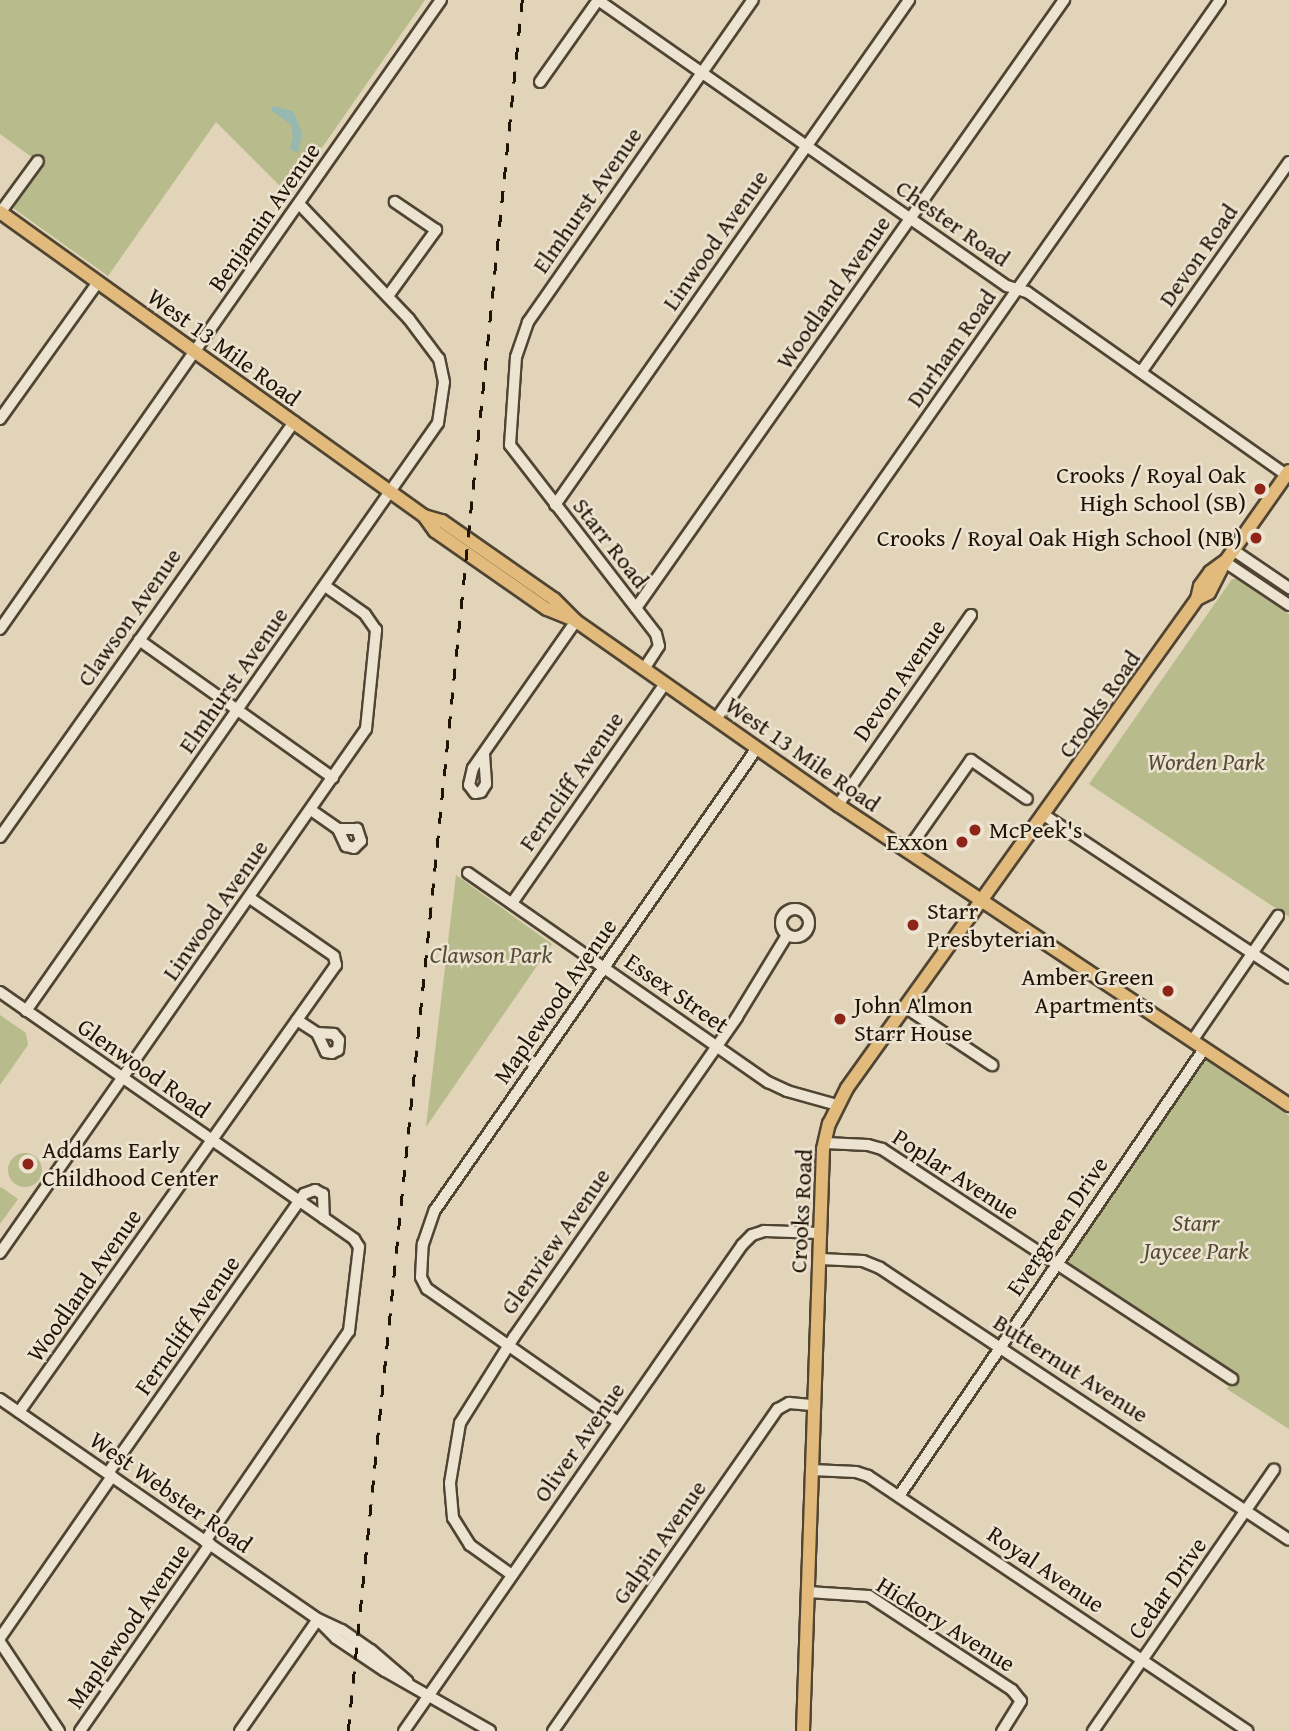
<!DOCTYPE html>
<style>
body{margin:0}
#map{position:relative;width:1289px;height:1731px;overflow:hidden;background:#e2d4b8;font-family:"Gentium Book Plus",serif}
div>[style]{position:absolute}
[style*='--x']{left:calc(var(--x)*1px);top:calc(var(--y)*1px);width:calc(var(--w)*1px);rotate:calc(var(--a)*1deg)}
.green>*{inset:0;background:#b8bb8b}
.round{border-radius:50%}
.water>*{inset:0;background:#95b8b1}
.roads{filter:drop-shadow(2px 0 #504433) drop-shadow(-2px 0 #504433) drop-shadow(0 2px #504433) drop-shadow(0 -2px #504433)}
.minor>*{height:10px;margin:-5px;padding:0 5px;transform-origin:5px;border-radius:5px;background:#ece3d1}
.minor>.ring{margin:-5px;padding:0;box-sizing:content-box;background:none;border:10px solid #ece3d1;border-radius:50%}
.major>*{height:12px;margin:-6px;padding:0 6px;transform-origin:6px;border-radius:6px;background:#e1ba7c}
.rail>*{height:2.5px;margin-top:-1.25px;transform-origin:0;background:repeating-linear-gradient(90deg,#201407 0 12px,transparent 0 24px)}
.dots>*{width:19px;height:19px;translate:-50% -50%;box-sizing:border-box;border:4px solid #ece3d1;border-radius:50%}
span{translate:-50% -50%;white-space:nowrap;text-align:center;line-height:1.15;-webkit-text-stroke:5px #ece3d1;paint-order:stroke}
.street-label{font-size:24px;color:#201407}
.poi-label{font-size:24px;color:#201407}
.right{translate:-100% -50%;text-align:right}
.left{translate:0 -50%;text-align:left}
.park-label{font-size:24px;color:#554e35;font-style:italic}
</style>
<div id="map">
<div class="green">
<i style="clip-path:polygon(0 0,425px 0,289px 195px,216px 122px,108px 276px,13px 208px,44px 166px,0 134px)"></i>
<i style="clip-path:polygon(1232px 579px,1238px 579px,1289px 614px,1289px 917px,1089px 784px)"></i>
<i style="clip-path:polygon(456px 875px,552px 944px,426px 1127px)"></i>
<i style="clip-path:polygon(0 1015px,26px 1033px,28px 1045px,0 1085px)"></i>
<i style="clip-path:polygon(1203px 1058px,1289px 1116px,1289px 1429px,1227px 1389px,1236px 1375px,1066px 1263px)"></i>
<i class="round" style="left:8px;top:1153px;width:34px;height:34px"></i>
<i style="clip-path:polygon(1px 1187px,18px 1199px,0 1224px,0 1188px)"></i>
</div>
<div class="water">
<i style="clip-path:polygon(273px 106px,293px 111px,302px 133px,298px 153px,290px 149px,293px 137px,291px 125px,271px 110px)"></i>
</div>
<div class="roads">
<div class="minor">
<i style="--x:598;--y:0;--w:499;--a:35"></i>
<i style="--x:1007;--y:286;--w:21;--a:17"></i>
<i style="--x:1027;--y:292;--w:317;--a:35.2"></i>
<i style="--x:540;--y:82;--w:100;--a:-54.7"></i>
<i style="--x:0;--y:213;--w:64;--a:-53.8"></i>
<i style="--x:388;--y:296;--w:82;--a:-54"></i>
<i style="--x:436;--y:230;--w:50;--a:-145.7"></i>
<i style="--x:1141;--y:372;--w:257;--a:-54.8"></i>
<i style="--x:0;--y:419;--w:168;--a:-54.4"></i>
<i style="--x:555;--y:505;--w:617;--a:-54.97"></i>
<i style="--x:1233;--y:550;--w:68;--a:34.2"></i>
<i style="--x:1225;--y:562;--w:77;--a:33.9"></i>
<i style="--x:636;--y:608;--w:744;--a:-54.86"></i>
<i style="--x:0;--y:629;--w:768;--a:-54.97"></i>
<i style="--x:139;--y:640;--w:238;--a:35.4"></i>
<i style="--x:644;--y:669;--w:27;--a:-57"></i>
<i style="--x:659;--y:646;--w:12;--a:-104"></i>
<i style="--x:656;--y:634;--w:239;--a:-127.7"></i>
<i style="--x:510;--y:445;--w:88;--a:-86.1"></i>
<i style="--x:516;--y:357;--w:37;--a:-71"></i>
<i style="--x:528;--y:322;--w:393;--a:-55.1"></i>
<i style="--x:716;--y:719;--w:878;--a:-54.97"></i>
<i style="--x:484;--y:754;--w:30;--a:86"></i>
<i style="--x:486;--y:784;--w:9;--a:122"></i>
<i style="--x:481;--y:792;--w:6;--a:171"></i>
<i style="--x:475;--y:793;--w:10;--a:-127"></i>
<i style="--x:469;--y:785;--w:17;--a:-77"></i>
<i style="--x:473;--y:768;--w:179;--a:-55"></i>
<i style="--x:838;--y:805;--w:232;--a:-55"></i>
<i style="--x:311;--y:810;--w:33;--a:35"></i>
<i style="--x:338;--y:829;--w:19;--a:65"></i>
<i style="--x:346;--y:846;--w:8;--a:14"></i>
<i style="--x:354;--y:848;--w:10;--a:-45"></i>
<i style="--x:361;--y:841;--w:13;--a:-108"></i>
<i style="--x:357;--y:829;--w:19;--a:180"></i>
<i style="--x:1044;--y:815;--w:294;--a:33.6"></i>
<i style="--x:0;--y:837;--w:509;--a:-54.68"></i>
<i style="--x:911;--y:853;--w:12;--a:-76"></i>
<i style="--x:914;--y:841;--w:99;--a:-54.9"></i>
<i style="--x:971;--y:760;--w:68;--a:34.9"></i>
<i style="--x:468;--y:873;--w:366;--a:34.9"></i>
<i style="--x:768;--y:1082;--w:21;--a:25"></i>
<i style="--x:787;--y:1091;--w:52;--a:15.6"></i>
<i style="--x:512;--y:903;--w:267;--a:-55.1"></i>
<i class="ring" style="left:781px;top:909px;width:18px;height:18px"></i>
<i style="--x:0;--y:992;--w:432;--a:34.9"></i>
<i style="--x:354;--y:1239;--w:9;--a:58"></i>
<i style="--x:359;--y:1247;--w:85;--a:96.8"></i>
<i style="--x:349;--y:1331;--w:255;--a:124.4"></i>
<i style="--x:905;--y:1007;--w:105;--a:33.7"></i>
<i style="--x:26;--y:1011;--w:718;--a:-54.98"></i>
<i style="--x:438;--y:423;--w:41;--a:-81.7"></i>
<i style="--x:444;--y:382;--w:24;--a:-102"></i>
<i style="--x:439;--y:359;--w:50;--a:-126.9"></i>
<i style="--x:409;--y:319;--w:159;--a:-133.7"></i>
<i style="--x:297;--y:1020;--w:24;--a:33"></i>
<i style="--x:317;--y:1033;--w:21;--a:65"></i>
<i style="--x:326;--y:1052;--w:6;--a:9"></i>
<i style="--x:332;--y:1053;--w:7;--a:-27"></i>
<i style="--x:338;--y:1050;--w:10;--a:-84"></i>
<i style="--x:339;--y:1040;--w:8;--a:-130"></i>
<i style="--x:334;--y:1034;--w:17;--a:-177"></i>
<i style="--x:1192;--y:1041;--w:152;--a:-55.5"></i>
<i style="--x:825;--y:1143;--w:43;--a:2.7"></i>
<i style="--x:868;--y:1145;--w:15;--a:16"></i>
<i style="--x:882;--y:1149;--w:419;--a:33.3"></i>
<i style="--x:0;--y:1253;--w:639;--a:-55.07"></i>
<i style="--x:366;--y:729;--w:100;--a:-84.2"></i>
<i style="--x:376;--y:630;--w:19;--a:-125"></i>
<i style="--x:365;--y:614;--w:49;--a:-145"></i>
<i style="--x:820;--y:1259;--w:43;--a:2.7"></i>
<i style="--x:863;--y:1261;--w:18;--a:22"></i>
<i style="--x:880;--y:1268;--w:491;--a:33.6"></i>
<i style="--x:0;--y:1399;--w:387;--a:34.7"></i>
<i style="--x:318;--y:1619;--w:26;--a:25"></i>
<i style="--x:342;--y:1630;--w:35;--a:35"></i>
<i style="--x:371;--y:1650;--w:48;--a:40.7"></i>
<i style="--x:19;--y:1412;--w:548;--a:-54.66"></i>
<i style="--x:336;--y:965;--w:9;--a:-103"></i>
<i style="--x:334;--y:956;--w:102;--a:-145.4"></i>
<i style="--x:618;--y:1422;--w:233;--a:-145.1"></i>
<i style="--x:427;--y:1289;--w:13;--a:-117"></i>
<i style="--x:421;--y:1277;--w:33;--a:-87"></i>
<i style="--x:423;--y:1244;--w:36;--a:-71"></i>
<i style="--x:435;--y:1210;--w:563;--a:-55.12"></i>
<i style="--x:812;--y:1470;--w:44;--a:2.6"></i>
<i style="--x:856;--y:1472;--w:13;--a:18"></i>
<i style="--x:868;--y:1476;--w:457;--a:33.9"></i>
<i style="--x:108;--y:1473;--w:341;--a:-54.9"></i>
<i style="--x:304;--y:1194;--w:12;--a:-20"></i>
<i style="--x:315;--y:1190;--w:9;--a:27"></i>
<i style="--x:323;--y:1194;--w:24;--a:88"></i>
<i style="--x:899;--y:1496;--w:541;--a:-55.69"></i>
<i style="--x:512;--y:1575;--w:52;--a:-144.5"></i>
<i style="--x:470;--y:1545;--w:32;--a:-122"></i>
<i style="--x:453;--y:1518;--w:35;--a:-95"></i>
<i style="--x:450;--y:1483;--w:61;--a:-80.5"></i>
<i style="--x:460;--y:1423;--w:102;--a:-57.9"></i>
<i style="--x:514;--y:1337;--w:390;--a:-55.1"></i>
<i style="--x:737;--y:1017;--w:96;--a:-58.6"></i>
<i style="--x:808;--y:1592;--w:61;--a:3.8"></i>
<i style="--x:869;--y:1596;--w:171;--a:33.3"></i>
<i style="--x:1012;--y:1690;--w:14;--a:51"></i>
<i style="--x:1021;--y:1701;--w:36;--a:122"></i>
<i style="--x:322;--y:1624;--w:20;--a:45"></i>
<i style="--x:336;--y:1638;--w:59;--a:34"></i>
<i style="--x:385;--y:1671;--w:121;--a:29.7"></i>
<i style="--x:0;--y:1638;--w:197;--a:-55.3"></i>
<i style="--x:0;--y:1642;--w:107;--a:56.5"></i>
<i style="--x:80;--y:1731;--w:228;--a:-55.2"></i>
<i style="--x:240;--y:1731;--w:136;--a:-55.1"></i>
<i style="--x:404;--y:1731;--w:592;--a:-55.18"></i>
<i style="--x:742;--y:1245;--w:14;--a:-45"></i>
<i style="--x:752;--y:1235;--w:13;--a:-18"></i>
<i style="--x:764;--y:1231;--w:56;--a:2"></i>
<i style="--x:553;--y:1731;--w:393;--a:-55.1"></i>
<i style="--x:778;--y:1409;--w:13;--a:-29"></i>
<i style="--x:789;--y:1403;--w:25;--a:5"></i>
<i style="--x:1093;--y:1731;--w:318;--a:-55.3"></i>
</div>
<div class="major">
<i style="--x:0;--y:212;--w:522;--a:35.64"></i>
<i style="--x:424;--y:516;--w:19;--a:54"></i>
<i style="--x:435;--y:531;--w:136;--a:34.9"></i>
<i style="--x:547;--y:609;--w:24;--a:22"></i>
<i style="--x:424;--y:516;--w:19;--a:16"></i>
<i style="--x:442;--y:521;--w:136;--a:34.9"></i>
<i style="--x:554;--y:599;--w:31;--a:45"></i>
<i style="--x:576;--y:621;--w:320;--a:35.1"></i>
<i style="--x:838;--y:805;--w:542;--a:33.63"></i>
<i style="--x:1197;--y:599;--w:13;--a:-77"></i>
<i style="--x:1200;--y:586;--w:17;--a:-54"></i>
<i style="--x:1210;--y:572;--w:17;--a:-36"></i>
<i style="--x:803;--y:1731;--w:582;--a:-88.03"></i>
<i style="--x:823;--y:1149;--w:26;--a:-77"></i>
<i style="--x:829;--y:1124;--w:40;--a:-63.4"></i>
<i style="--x:847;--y:1088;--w:601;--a:-54.41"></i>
<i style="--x:1197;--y:599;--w:13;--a:-27"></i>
<i style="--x:1209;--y:593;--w:35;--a:-63"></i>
<i style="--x:1225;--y:562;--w:111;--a:-54.9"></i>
</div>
</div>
<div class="rail">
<i style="--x:348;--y:1731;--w:1740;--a:-84.26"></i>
</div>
<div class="dots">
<i style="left:1260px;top:489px;background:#8f2418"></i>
<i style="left:1256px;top:538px;background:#8f2418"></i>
<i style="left:975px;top:830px;background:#8f2418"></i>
<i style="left:962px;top:842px;background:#8f2418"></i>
<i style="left:913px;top:925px;background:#8f2418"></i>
<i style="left:1168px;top:991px;background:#8f2418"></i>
<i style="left:840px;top:1019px;background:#8f2418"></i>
<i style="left:28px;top:1164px;background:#8f2418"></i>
</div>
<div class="street-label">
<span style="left:587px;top:200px;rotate:-55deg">Elmhurst Avenue</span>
<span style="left:264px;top:217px;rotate:-55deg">Benjamin Avenue</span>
<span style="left:953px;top:223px;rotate:35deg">Chester Road</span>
<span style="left:715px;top:240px;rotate:-55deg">Linwood Avenue</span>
<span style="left:1198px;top:255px;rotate:-55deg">Devon Road</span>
<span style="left:833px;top:292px;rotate:-55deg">Woodland Avenue</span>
<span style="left:224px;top:347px;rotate:36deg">West 13 Mile Road</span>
<span style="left:951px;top:348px;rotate:-55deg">Durham Road</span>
<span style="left:611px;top:543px;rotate:52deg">Starr Road</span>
<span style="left:129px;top:617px;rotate:-55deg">Clawson Avenue</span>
<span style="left:233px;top:680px;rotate:-55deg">Elmhurst Avenue</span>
<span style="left:899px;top:680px;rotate:-55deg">Devon Avenue</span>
<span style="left:1099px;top:704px;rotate:-55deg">Crooks Road</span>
<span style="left:803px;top:754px;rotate:35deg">West 13 Mile Road</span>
<span style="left:571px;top:781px;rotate:-55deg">Ferncliff Avenue</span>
<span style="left:215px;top:910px;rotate:-55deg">Linwood Avenue</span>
<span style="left:677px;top:993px;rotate:35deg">Essex Street</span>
<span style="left:555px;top:1001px;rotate:-55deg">Maplewood Avenue</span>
<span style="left:144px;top:1068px;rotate:35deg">Glenwood Road</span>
<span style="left:956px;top:1174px;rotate:33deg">Poplar Avenue</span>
<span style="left:801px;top:1211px;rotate:-87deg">Crooks Road</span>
<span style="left:1057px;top:1226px;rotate:-56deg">Evergreen Drive</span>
<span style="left:555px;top:1241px;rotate:-55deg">Glenview Avenue</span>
<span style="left:84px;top:1285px;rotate:-55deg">Woodland Avenue</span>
<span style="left:187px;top:1325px;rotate:-55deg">Ferncliff Avenue</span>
<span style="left:1071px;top:1368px;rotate:33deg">Butternut Avenue</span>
<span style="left:579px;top:1442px;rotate:-55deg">Oliver Avenue</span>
<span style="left:171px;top:1492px;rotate:35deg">West Webster Road</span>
<span style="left:659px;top:1542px;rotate:-55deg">Galpin Avenue</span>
<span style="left:1046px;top:1569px;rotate:34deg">Royal Avenue</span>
<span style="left:1167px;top:1588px;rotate:-55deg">Cedar Drive</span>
<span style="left:946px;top:1624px;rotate:32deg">Hickory Avenue</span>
<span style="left:128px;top:1626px;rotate:-55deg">Maplewood Avenue</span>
</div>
<div class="poi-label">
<span class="right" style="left:1246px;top:489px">Crooks / Royal Oak<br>High School (SB)</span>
<span class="right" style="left:1242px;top:538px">Crooks / Royal Oak High School (NB)</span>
<span class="left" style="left:989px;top:830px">McPeek's</span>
<span class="right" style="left:948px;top:842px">Exxon</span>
<span class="left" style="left:927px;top:925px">Starr<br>Presbyterian</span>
<span class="right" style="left:1154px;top:991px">Amber Green<br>Apartments</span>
<span class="left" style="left:854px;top:1019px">John Almon<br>Starr House</span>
<span class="left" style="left:42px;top:1164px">Addams Early<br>Childhood Center</span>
</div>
<div class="park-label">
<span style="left:1206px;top:762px">Worden Park</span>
<span style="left:491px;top:955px">Clawson Park</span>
<span style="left:1196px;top:1237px">Starr<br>Jaycee Park</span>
</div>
</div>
